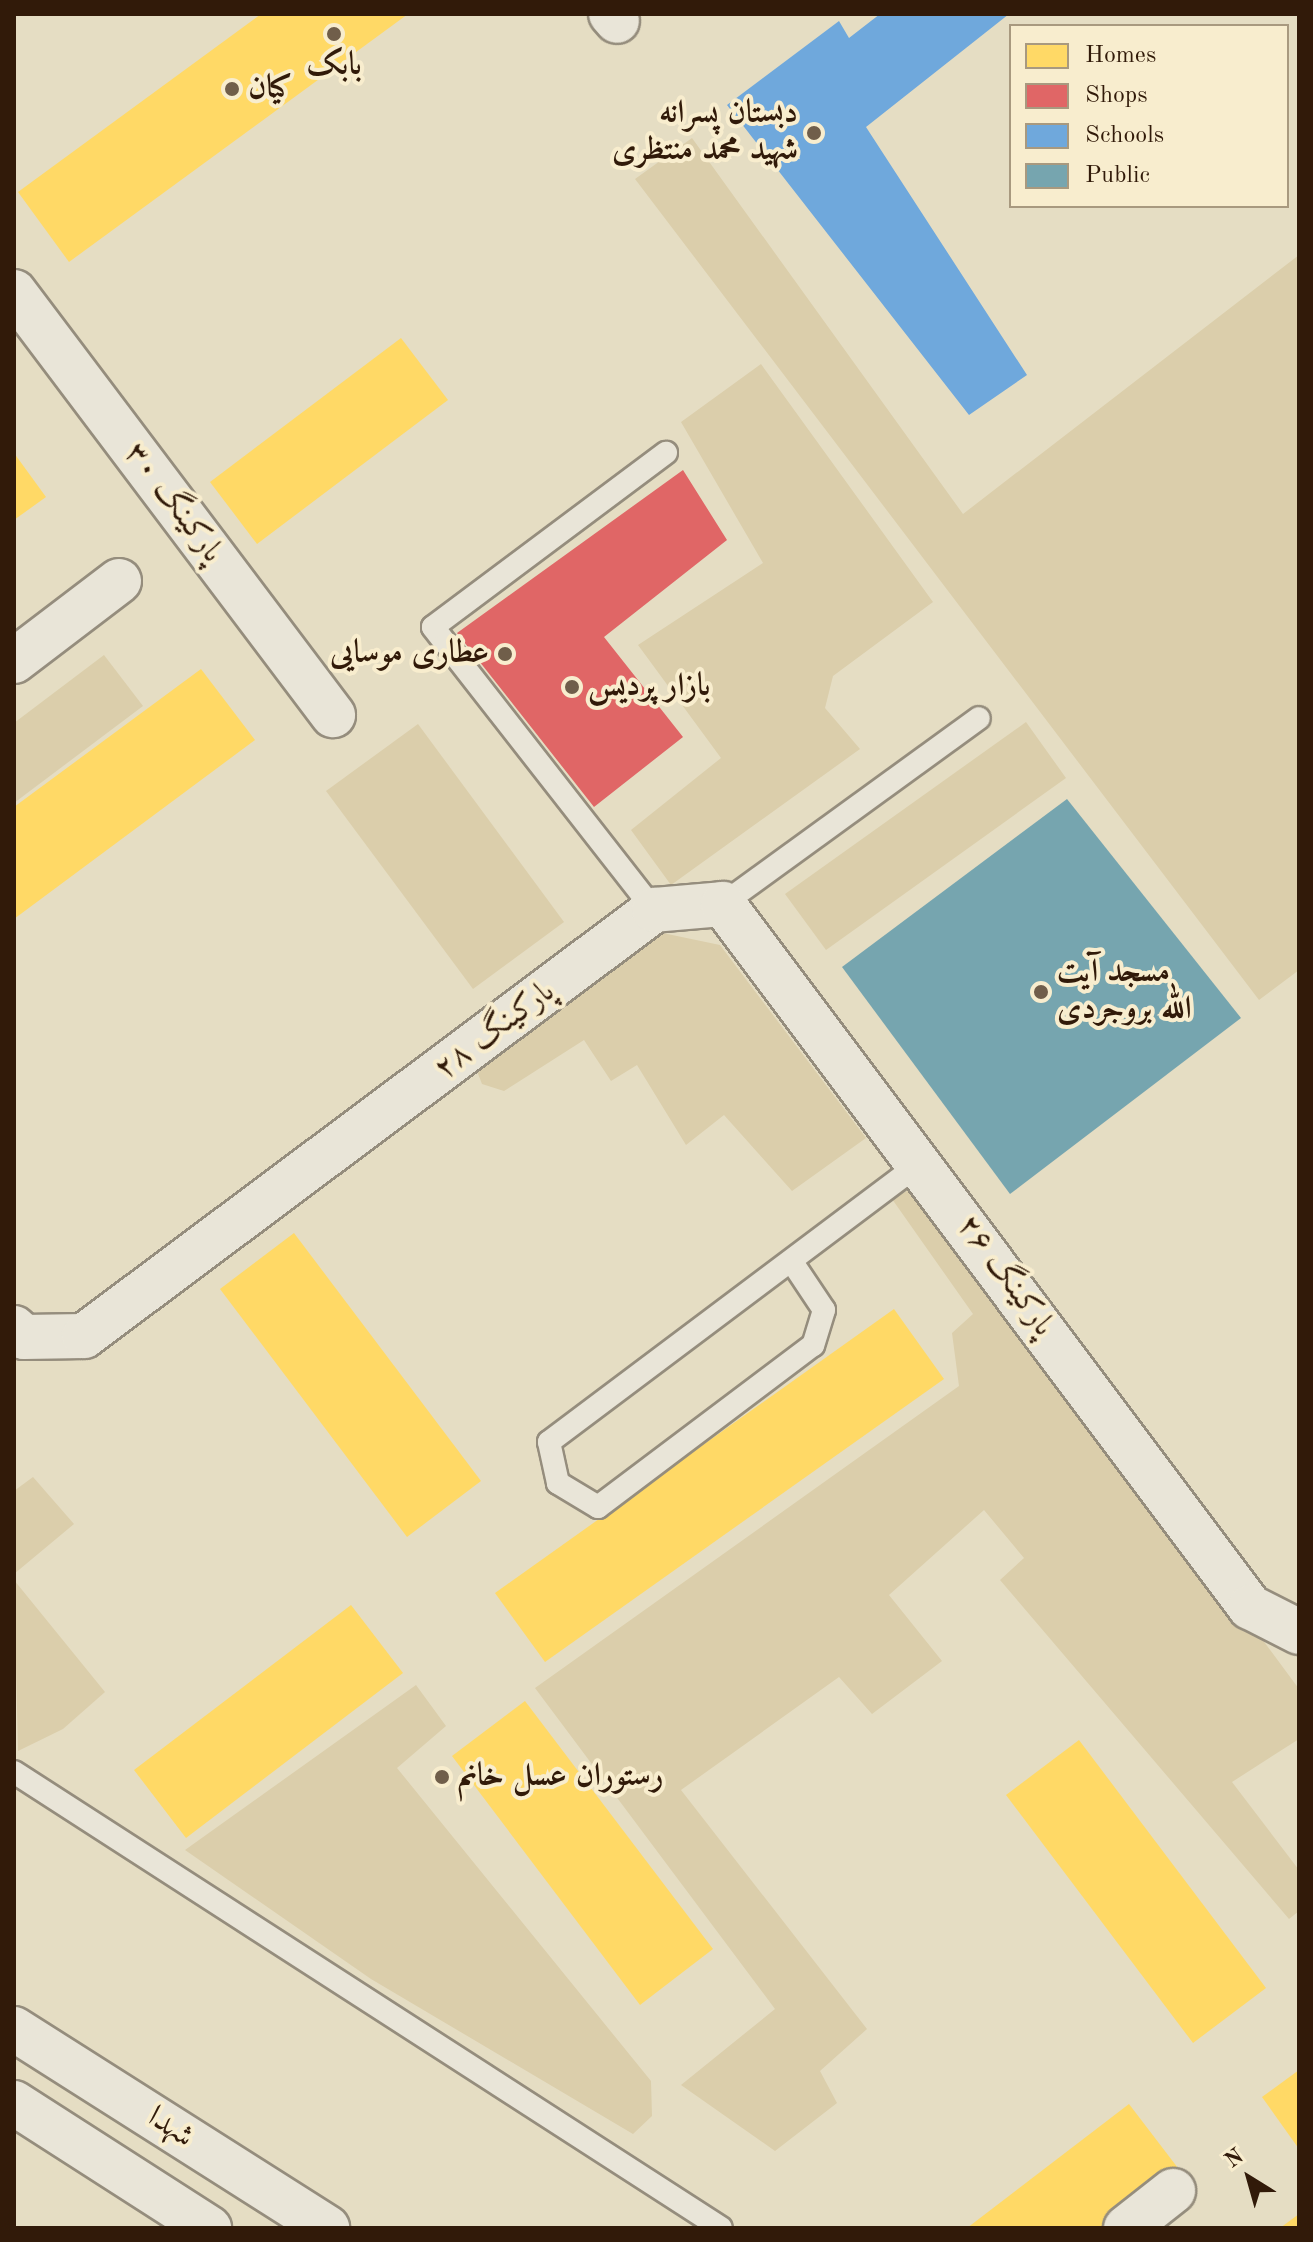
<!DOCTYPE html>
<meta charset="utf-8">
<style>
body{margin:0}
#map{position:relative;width:1313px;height:2242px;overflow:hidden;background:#e5ddc3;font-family:"Old Standard TT",Amiri,serif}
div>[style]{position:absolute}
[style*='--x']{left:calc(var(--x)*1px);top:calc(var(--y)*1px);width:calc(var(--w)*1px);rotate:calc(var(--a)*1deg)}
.green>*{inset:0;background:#dbceab}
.homes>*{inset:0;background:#ffd966}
.shops>*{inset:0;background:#e06666}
.schools>*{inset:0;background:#6fa8dc}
.public>*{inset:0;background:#76a5af}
.roads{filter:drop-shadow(2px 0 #958d7d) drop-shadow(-2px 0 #958d7d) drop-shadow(0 2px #958d7d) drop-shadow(0 -2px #958d7d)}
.lane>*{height:22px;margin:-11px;padding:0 11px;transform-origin:11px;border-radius:11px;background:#e9e5d8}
.street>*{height:44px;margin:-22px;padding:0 22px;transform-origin:22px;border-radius:22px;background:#e9e5d8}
.secondary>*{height:44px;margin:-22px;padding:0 22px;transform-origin:22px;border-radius:22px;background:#e9e5d8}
.dots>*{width:22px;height:22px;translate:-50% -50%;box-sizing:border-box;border:4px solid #f8edce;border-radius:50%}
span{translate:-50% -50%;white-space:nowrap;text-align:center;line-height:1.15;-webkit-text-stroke:8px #f8edce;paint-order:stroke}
.poi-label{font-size:32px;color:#311a09;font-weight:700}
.left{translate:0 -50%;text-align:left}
.right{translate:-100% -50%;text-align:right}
.street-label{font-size:32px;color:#311a09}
.frame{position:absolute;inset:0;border:16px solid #311a09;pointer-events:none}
.legend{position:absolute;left:1009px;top:24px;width:280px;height:184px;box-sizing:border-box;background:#f8edce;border:2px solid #a8997f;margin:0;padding:10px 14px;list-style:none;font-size:24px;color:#311a09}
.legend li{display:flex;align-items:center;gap:16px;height:40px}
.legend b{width:40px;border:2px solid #a8997f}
.north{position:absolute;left:1209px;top:2138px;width:80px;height:80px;-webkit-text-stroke:6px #f8edce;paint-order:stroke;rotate:323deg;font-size:22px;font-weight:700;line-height:32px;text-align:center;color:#311a09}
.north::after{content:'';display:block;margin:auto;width:28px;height:36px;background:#311a09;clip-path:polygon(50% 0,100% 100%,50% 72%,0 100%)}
</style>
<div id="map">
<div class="green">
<i style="clip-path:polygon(692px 138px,963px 514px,1299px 255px,1299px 970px,1259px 1000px,635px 179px)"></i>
<i style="clip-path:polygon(761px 364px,933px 602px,833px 676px,825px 708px,860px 749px,671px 885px,631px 830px,721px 758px,638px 645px,763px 563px,681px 422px)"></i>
<i style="clip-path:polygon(104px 655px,143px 706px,14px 803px,14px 723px)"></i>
<i style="clip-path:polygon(1026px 722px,1066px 778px,826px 950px,785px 894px)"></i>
<i style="clip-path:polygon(418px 724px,564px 922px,473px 989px,326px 791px)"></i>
<i style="clip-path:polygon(653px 931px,720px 945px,866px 1138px,792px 1191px,724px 1115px,686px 1145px,637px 1065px,611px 1081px,584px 1040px,504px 1091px,482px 1084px,475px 1066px)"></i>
<i style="clip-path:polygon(924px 1182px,1299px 1689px,1299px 1739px,1232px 1782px,1299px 1870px,1299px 1911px,1289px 1919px,1000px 1580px,1024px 1558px,984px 1510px,889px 1595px,942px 1661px,872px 1714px,839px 1677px,681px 1790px,867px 2029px,820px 2071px,837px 2103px,775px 2151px,681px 2085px,775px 2009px,535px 1688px,959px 1386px,952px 1333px,973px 1314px,892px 1199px)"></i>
<i style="clip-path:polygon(33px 1477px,74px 1524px,14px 1574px,14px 1491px)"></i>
<i style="clip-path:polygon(14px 1580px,105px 1692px,63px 1729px,18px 1751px)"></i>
<i style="clip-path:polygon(416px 1685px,446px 1726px,397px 1768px,651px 2081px,652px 2116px,633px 2134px,371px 1979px,185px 1850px)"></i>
</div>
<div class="homes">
<i style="clip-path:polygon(261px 14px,408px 14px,69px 262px,18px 192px)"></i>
<i style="clip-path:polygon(401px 338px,448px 400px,257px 544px,210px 482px)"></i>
<i style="clip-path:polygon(14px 453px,46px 497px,14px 520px)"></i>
<i style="clip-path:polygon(201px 669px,255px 740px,14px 919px,14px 807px)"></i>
<i style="clip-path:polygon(294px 1233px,481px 1481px,407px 1537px,220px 1289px)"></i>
<i style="clip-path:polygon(894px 1309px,944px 1379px,545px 1662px,495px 1593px)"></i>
<i style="clip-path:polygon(351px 1605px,403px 1673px,186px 1838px,134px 1770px)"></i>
<i style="clip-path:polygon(525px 1701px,713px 1949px,640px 2005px,452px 1756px)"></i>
<i style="clip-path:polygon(1079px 1740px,1266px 1988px,1193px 2043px,1006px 1795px)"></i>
<i style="clip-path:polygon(1299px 2070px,1299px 2149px,1262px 2097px)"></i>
<i style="clip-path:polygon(1129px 2104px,1181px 2172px,1108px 2228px,967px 2228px)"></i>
<i style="clip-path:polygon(1299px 2214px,1299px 2228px,1280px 2228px)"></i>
</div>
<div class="shops">
<i style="clip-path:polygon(683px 470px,727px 540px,604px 637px,683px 737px,594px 807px,457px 633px)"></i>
</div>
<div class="schools">
<i style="clip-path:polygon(880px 14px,1009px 14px,866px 127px,1027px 375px,969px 415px,727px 105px,839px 21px,849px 38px)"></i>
</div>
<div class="public">
<i style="clip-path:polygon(1067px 799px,1241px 1018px,1010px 1194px,842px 967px)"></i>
</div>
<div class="roads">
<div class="lane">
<i style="--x:723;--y:904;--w:316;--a:-36"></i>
<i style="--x:654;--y:910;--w:359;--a:-128"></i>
<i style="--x:433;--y:627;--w:291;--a:-36.8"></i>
<i style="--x:794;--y:1265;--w:54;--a:56.3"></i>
<i style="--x:824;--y:1310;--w:37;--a:107"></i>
<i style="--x:813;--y:1345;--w:269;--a:143"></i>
<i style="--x:598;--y:1507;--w:47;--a:-149"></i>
<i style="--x:558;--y:1483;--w:42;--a:-102.4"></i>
<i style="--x:549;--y:1442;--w:465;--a:-36.9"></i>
<i style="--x:14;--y:1772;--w:841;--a:32.82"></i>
</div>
<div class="street">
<i style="--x:611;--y:14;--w:9;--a:49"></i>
<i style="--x:14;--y:292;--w:530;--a:52.98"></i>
<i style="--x:14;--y:661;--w:132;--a:-37.3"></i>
<i style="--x:1126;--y:2228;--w:60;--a:-38.2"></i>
</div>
<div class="secondary">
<i style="--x:14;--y:1328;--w:13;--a:42"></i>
<i style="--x:24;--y:1337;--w:60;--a:-1"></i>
<i style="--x:84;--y:1336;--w:712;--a:-36.77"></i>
<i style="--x:654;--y:910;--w:69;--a:-5"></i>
<i style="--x:723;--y:904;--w:879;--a:53.14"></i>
<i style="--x:1250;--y:1607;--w:55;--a:27"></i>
<i style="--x:14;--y:2029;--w:371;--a:32.4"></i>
<i style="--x:14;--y:2103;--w:232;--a:32.7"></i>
</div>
</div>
<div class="dots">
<i style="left:334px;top:34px;background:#705e4a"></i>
<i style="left:232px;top:89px;background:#705e4a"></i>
<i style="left:814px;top:133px;background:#705e4a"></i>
<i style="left:505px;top:654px;background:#705e4a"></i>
<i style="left:572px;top:687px;background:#705e4a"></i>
<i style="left:1041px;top:992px;background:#705e4a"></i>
<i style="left:442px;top:1777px;background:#705e4a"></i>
</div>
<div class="poi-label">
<span style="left:334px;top:66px">بابک</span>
<span class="left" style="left:248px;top:89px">کیان</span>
<span class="right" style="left:798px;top:133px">دبستان پسرانه<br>شهید محمد منتظری</span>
<span class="right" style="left:489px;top:654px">عطاری موسایی</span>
<span class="left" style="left:588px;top:687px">بازار پردیس</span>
<span class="left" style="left:1057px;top:992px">مسجد آیت<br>الله بروجردی</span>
<span class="left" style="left:458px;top:1777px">رستوران عسل خانم</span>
</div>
<div class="street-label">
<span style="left:173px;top:503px;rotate:53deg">پارکینگ ۳۰</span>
<span style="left:495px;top:1031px;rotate:-37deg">پارکینگ ۲۸</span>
<span style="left:1005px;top:1276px;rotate:54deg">پارکینگ ۲۶</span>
<span style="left:170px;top:2128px;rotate:33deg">شهدا</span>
</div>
<div class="frame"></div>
<ul class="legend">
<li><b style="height:22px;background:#ffd966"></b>Homes</li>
<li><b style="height:22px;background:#e06666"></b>Shops</li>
<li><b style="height:22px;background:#6fa8dc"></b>Schools</li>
<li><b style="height:22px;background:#76a5af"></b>Public</li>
</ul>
<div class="north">N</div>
</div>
